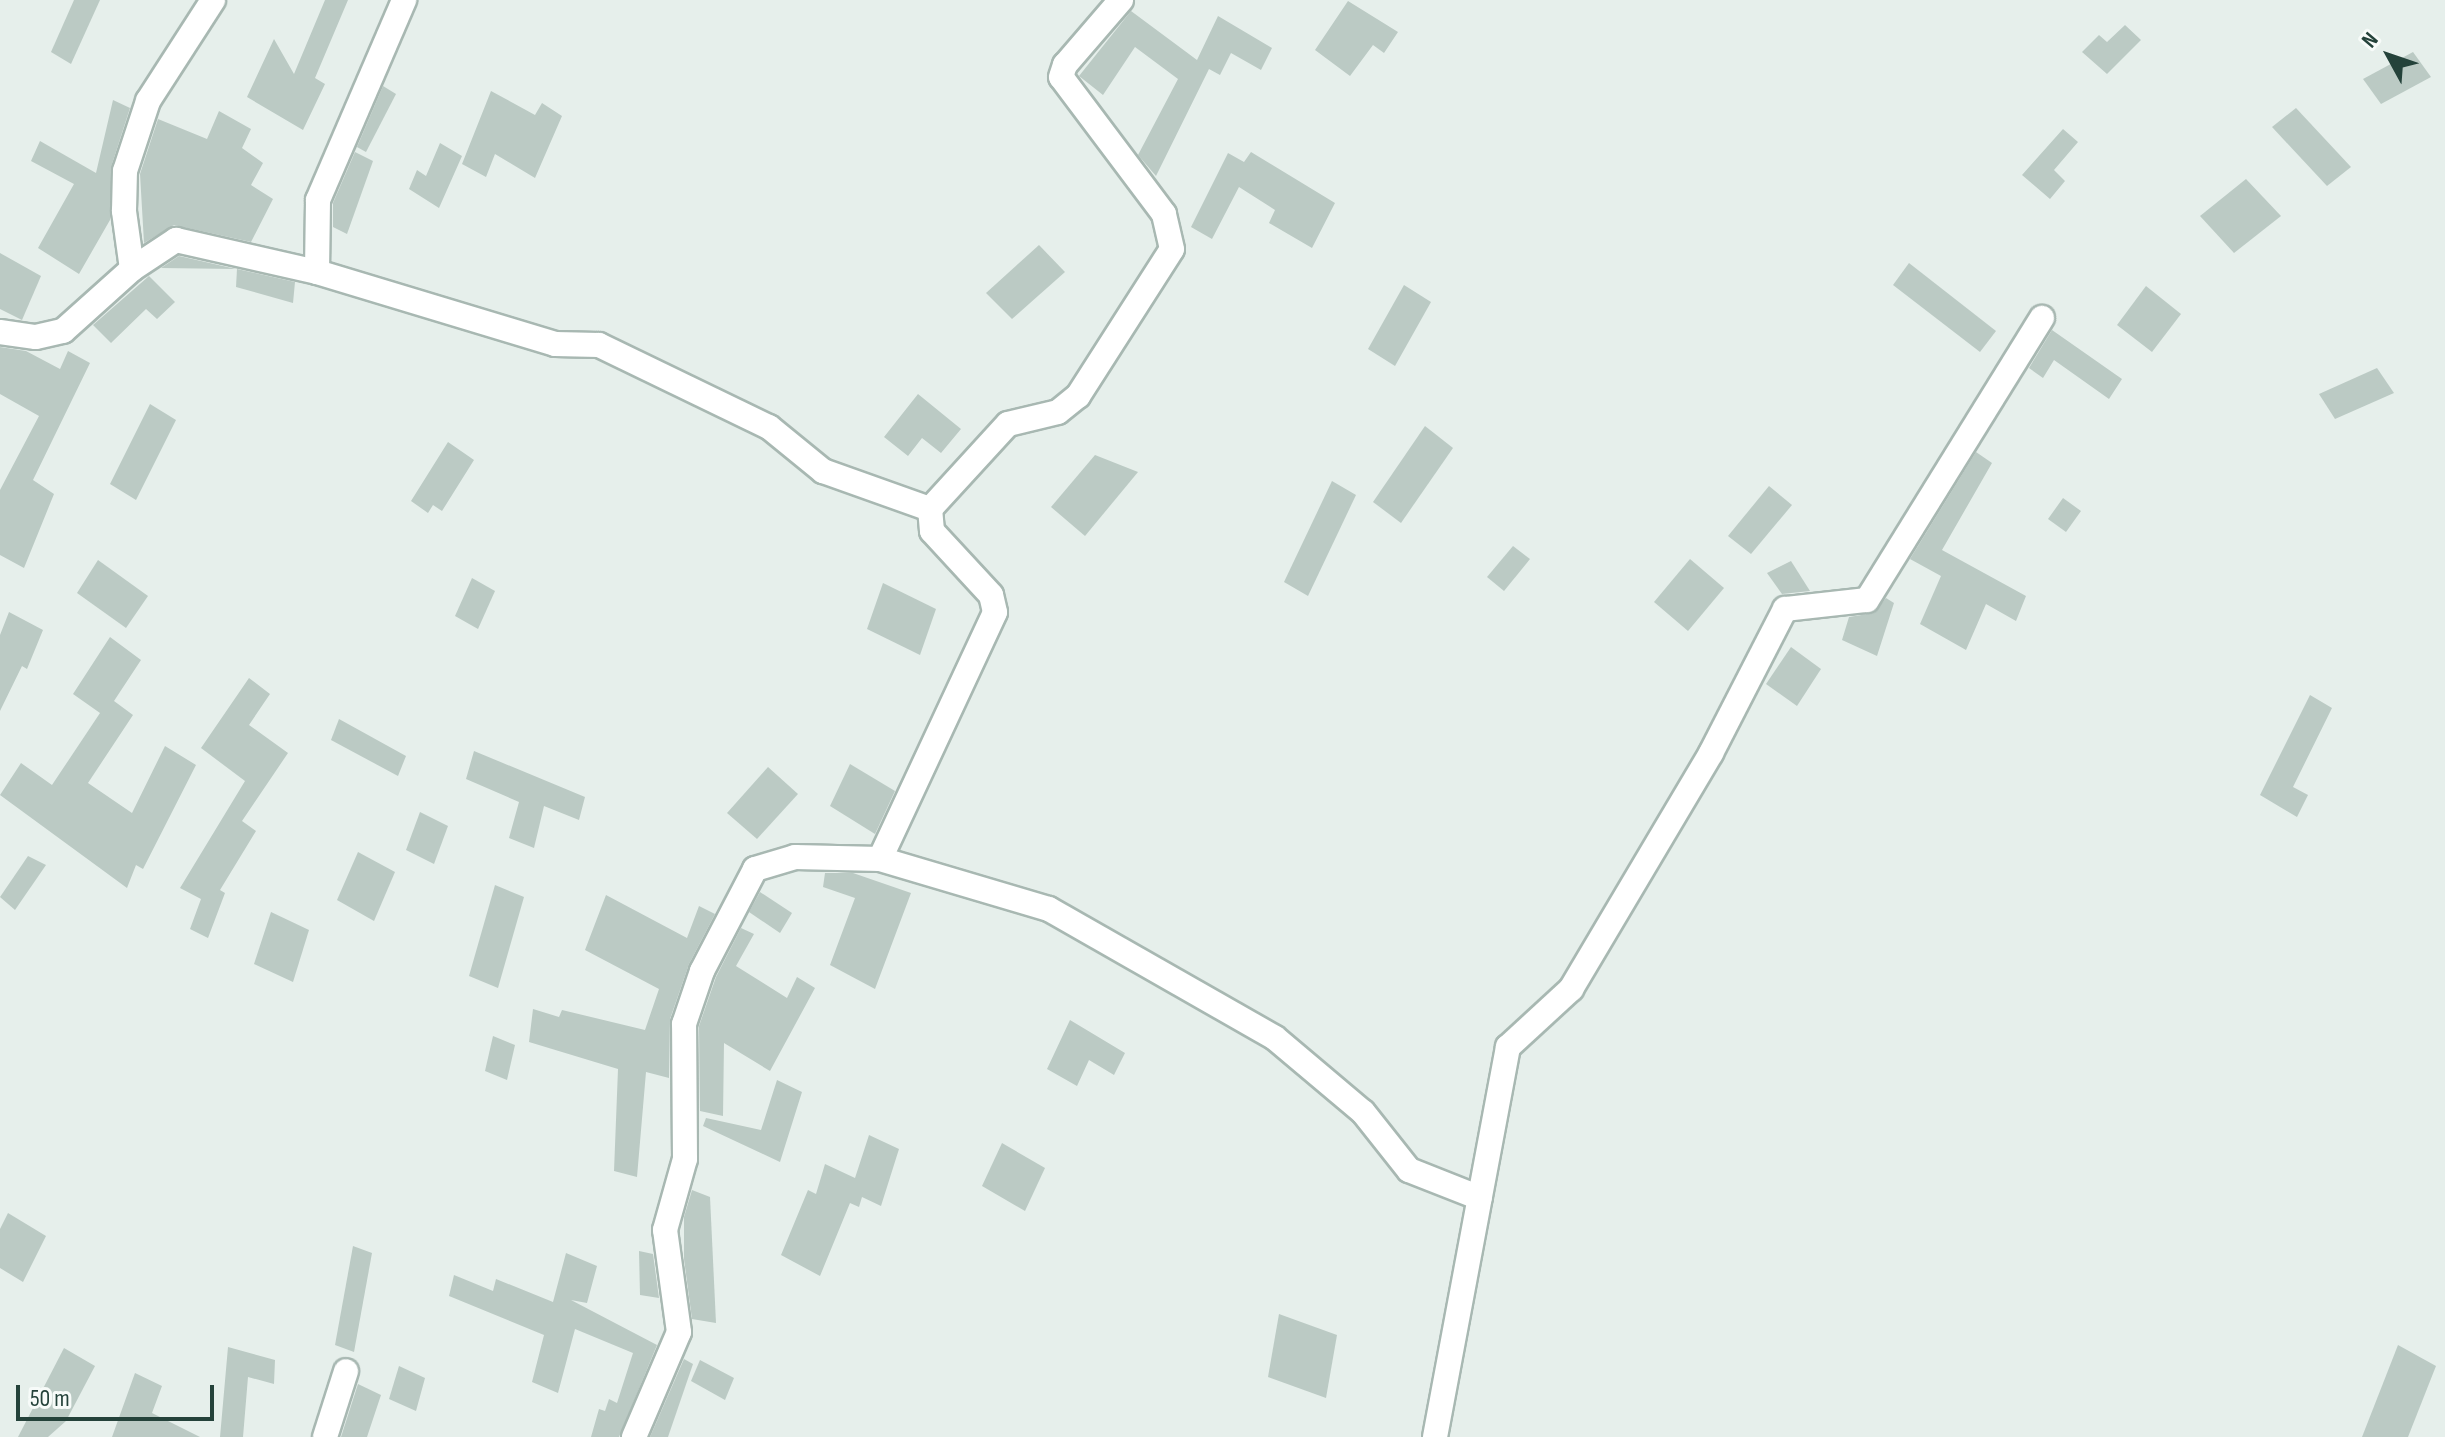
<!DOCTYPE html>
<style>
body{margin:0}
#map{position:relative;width:2445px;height:1437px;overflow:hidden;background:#e6efeb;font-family:"Sofia Sans Condensed",sans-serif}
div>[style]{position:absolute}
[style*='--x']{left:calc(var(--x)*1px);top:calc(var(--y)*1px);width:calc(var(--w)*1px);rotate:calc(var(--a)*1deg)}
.building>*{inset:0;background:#bbcac4}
.roads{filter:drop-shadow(2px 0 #a8b8b2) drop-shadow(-2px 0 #a8b8b2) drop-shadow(0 2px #a8b8b2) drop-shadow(0 -2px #a8b8b2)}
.minor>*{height:24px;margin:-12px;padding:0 12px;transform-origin:12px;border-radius:12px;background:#fff}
span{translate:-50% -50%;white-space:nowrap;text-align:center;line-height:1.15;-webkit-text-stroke:7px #f7fbf9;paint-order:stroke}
.north{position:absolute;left:2349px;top:16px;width:80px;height:80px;-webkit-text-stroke:6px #f7fbf9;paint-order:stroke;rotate:310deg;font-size:22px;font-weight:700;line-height:32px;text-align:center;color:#24423a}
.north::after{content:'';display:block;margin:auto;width:28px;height:36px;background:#24423a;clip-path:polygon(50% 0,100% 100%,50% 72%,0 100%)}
.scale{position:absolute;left:16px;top:1385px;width:198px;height:36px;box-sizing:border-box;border:4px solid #24423a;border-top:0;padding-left:10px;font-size:24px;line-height:28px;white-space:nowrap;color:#24423a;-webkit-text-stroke:6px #f7fbf9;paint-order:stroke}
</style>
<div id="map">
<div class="building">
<i style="clip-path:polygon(74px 0,100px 0,71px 64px,51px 52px)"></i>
<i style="clip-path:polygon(325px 0,348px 0,315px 78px,325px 84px,303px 130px,247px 97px,274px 39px,294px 74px)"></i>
<i style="clip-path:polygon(1348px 1px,1398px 32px,1384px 53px,1373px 45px,1350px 76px,1315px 50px)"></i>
<i style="clip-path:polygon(1131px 11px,1197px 60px,1218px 16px,1272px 48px,1261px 70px,1231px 53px,1220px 75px,1209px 69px,1156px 176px,1138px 155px,1178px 79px,1135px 47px,1103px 95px,1079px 76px)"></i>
<i style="clip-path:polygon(2125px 25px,2141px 40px,2107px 74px,2082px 52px,2099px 35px,2107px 42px)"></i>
<i style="clip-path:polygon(2413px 52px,2431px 77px,2381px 104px,2363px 79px)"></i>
<i style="clip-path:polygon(383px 86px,396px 94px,366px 152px,357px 147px)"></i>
<i style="clip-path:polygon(491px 91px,535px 115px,542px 103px,562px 116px,535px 178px,495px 154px,486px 177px,462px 164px)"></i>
<i style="clip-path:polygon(113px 100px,130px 108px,111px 167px,110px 220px,79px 274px,38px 248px,74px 184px,31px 161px,40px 141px,96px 173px)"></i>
<i style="clip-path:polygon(2296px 108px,2351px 167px,2327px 186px,2272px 127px)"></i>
<i style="clip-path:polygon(219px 111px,251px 129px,242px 148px,263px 163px,251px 185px,273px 199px,251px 242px,174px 225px,144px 243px,140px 174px,158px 119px,207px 139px)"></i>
<i style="clip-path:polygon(2063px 129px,2078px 142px,2054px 170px,2065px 181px,2050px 199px,2022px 175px)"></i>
<i style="clip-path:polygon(440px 143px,462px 156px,439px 208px,409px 189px,417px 170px,426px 176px)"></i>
<i style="clip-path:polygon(355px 152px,373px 161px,347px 234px,333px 227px,333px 203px)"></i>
<i style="clip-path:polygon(1251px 152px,1335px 203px,1312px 248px,1269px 223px,1275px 210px,1239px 187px,1212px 239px,1191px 227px,1228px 153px,1244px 162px)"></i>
<i style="clip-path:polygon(2246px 179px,2281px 216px,2234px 253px,2200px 216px)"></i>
<i style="clip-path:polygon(1039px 245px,1065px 272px,1012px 319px,986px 293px)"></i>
<i style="clip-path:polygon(0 253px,41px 276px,22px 320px,0 309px)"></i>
<i style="clip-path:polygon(179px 256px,236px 269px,161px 268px)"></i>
<i style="clip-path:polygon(1909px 263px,1996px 331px,1980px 352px,1893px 285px)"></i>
<i style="clip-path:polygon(237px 269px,295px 282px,293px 303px,236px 287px)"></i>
<i style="clip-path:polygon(149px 276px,175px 302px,157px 319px,146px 309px,111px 343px,93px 325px)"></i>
<i style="clip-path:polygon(1404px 285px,1431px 302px,1395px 366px,1368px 349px)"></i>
<i style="clip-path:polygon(2146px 286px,2181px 314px,2152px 352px,2117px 325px)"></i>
<i style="clip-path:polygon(2052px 330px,2122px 379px,2109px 399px,2054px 360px,2043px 378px,2029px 368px)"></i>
<i style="clip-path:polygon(0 347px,26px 351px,60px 369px,68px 351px,90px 363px,33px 480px,54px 494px,24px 568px,0 555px,0 490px,39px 416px,0 394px)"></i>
<i style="clip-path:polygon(2377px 368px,2394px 393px,2335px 419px,2319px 394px)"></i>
<i style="clip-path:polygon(918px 394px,961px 429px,941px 453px,922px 438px,908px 456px,884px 437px)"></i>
<i style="clip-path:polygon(150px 404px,176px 420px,136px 500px,110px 484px)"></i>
<i style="clip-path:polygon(1425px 426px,1453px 448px,1401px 523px,1373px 502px)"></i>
<i style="clip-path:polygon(448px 442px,474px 460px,442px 511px,433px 505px,428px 513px,411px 501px)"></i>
<i style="clip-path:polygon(1976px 452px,1992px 463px,1942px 550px,2026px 596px,2016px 621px,1986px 604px,1966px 650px,1920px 624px,1941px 576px,1910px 559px)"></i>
<i style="clip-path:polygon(1095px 455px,1138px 472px,1085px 536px,1051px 507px)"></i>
<i style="clip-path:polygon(1332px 481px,1356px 495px,1308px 596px,1284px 582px)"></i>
<i style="clip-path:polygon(1769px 486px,1792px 505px,1751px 554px,1728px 536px)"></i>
<i style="clip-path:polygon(2063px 498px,2081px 511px,2066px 532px,2048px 519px)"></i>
<i style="clip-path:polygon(1513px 546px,1530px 559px,1504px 591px,1487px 577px)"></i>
<i style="clip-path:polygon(1690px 559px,1724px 588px,1688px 631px,1654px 602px)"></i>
<i style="clip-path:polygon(98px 560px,148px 596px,126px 628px,77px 593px)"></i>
<i style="clip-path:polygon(1791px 561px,1810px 591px,1782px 594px,1767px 573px)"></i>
<i style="clip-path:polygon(472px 578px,495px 591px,478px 629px,455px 616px)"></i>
<i style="clip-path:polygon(883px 583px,936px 609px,920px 655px,867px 629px)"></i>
<i style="clip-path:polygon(1886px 598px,1894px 603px,1877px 656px,1842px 640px,1849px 617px,1874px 613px)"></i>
<i style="clip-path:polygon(9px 612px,43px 630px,27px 669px,22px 666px,0 711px,0 635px)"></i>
<i style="clip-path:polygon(110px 637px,141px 660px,114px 701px,133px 715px,88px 783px,132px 813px,165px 746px,196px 765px,143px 869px,136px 865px,127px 888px,0 795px,21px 763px,52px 785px,100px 713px,73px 694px)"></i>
<i style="clip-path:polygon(1791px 647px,1821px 669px,1797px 706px,1766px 684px)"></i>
<i style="clip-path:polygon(249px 678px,270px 694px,249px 725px,288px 753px,242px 821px,256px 831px,220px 890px,225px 893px,208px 938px,190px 929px,201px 899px,180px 888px,245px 781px,201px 748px)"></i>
<i style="clip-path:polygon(2310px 695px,2332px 708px,2293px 787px,2308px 795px,2297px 817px,2260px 795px)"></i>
<i style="clip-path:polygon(339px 719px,406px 756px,398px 776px,331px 740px)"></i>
<i style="clip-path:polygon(474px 751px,585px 797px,579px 820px,544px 806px,534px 848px,509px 838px,519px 802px,466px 779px)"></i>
<i style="clip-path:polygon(850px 764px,895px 791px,875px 834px,830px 806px)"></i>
<i style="clip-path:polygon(768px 767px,798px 794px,757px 839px,727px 813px)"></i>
<i style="clip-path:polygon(420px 812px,448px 826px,434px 864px,406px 850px)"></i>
<i style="clip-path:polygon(358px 852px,395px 872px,374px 921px,337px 900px)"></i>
<i style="clip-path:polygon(28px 856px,46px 865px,15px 910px,0 897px)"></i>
<i style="clip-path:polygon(825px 873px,853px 873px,911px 893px,875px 989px,830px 965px,855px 898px,823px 887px)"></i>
<i style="clip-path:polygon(495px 885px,524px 897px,498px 988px,469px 976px)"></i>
<i style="clip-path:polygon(760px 892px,792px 913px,780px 933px,749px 912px)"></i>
<i style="clip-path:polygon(606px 895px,687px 938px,699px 906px,715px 914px,689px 964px,670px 1019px,669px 1078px,646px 1072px,637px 1177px,614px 1171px,618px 1069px,529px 1042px,533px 1009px,559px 1017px,562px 1010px,645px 1030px,659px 989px,585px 950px)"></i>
<i style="clip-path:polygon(271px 912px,309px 930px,293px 982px,254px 964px)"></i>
<i style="clip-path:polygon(741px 928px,754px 934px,736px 966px,787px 998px,797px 977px,815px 988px,770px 1071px,724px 1043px,723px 1116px,700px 1111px,699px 1026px,716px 977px)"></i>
<i style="clip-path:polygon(1070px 1020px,1125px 1053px,1114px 1075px,1089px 1060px,1077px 1086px,1047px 1069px)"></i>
<i style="clip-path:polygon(493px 1036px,515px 1045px,507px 1080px,485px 1071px)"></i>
<i style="clip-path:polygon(777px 1080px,802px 1092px,780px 1162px,703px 1126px,706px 1118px,761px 1130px)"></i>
<i style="clip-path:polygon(869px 1135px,899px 1149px,881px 1206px,862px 1197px,859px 1207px,850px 1203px,820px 1276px,781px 1255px,808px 1190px,816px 1194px,825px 1164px,855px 1178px)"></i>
<i style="clip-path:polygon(1002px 1143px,1045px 1168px,1025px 1211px,982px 1186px)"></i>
<i style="clip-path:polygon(692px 1190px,710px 1197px,716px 1323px,692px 1319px,684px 1259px,684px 1217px)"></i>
<i style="clip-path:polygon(8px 1213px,46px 1236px,23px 1282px,0 1268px,0 1229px)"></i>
<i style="clip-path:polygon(353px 1246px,372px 1253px,354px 1352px,335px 1345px)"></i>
<i style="clip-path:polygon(639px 1251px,653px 1254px,659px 1298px,640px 1295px)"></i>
<i style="clip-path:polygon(566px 1253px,597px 1266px,587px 1303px,571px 1300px,657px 1345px,619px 1437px,591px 1437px,599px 1409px,605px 1411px,609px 1399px,617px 1403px,633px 1353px,575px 1329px,558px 1393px,532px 1382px,544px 1335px,449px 1296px,454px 1275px,493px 1291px,496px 1279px,553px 1302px)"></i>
<i style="clip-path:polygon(1279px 1314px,1337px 1335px,1326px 1398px,1268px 1377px)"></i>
<i style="clip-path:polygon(2398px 1345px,2436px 1366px,2408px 1437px,2362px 1437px)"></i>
<i style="clip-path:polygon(228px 1347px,275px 1360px,274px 1384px,248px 1377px,243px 1437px,220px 1437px)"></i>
<i style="clip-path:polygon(64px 1348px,95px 1366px,66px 1421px,48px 1437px,18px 1437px)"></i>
<i style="clip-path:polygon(684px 1359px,693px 1364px,668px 1437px,650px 1437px)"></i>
<i style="clip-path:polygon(700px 1360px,734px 1378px,725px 1400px,691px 1381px)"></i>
<i style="clip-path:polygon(399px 1366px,425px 1378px,416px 1411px,389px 1399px)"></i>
<i style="clip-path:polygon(135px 1373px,162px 1386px,152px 1413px,200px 1437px,112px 1437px)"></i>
<i style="clip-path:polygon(358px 1384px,381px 1395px,367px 1437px,341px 1437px)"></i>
</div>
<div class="roads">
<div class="minor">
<i style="--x:132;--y:269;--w:59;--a:-97.9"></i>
<i style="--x:124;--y:211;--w:40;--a:-88.6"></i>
<i style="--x:125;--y:171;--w:74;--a:-71.8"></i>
<i style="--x:148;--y:101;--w:120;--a:-57.2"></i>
<i style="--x:317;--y:272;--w:249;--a:16.8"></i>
<i style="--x:555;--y:344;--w:44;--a:1.3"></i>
<i style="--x:599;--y:345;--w:189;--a:25.8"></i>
<i style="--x:769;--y:427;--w:70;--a:39.2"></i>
<i style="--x:823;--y:471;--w:114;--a:19.6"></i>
<i style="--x:0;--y:332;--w:36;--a:8"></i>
<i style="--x:36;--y:337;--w:28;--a:-13"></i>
<i style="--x:63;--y:331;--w:93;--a:-41.9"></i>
<i style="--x:132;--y:269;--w:53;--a:-33.4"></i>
<i style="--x:176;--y:240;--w:145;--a:12.8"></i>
<i style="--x:317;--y:272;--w:72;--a:-89.2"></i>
<i style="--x:318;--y:200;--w:218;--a:-66.7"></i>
<i style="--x:880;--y:859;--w:272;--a:-65"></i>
<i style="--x:995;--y:612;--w:17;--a:-103"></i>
<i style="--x:991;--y:595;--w:87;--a:-132.7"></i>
<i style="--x:932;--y:531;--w:22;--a:-95"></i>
<i style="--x:930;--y:509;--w:115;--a:-47.5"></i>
<i style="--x:1008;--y:424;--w:51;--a:-13.5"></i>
<i style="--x:1058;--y:412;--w:26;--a:-39"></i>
<i style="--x:1078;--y:396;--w:174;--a:-57.4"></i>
<i style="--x:1172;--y:249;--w:36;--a:-103"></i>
<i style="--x:1164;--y:214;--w:171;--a:-126.9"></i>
<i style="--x:1061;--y:77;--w:13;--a:-72"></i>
<i style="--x:1065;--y:65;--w:86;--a:-49.3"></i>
<i style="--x:325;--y:1437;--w:69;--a:-72.3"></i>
<i style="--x:634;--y:1437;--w:114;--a:-66.8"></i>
<i style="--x:679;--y:1332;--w:103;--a:-97.8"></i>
<i style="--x:665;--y:1230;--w:74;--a:-74.3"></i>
<i style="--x:685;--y:1159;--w:135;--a:-90.4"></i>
<i style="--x:684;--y:1024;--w:56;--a:-71.2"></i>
<i style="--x:702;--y:971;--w:115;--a:-62.5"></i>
<i style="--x:755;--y:869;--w:42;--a:-16.7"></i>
<i style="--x:795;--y:857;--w:85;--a:1.3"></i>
<i style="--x:880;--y:859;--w:176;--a:16.5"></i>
<i style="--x:1049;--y:909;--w:260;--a:29.7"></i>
<i style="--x:1275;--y:1038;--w:115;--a:40.1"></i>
<i style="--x:1363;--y:1112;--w:74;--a:51.6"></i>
<i style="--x:1409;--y:1170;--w:76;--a:21.5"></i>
<i style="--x:1435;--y:1437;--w:397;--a:-79.4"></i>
<i style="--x:1508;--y:1047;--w:86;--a:-42.6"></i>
<i style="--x:1571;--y:989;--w:274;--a:-59.3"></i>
<i style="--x:1711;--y:753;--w:162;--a:-62.8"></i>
<i style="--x:1785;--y:609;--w:82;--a:-6.3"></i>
<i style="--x:1867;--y:600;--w:332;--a:-58.2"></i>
</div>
</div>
<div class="north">N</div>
<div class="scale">50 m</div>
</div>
